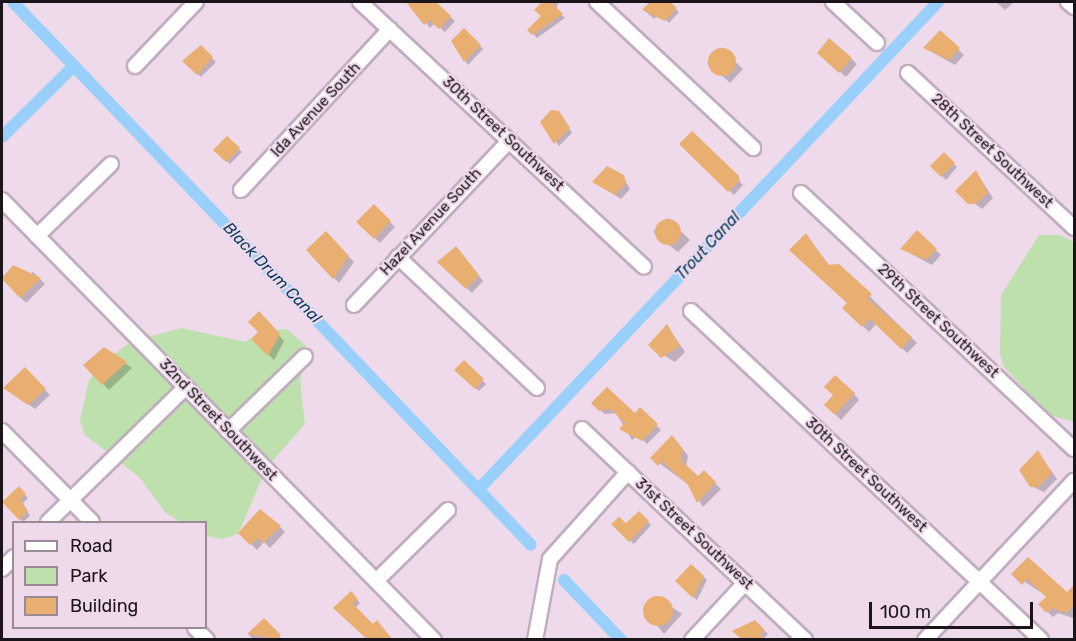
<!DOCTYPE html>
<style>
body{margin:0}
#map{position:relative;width:1076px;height:641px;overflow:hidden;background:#eedaeb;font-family:Rubik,sans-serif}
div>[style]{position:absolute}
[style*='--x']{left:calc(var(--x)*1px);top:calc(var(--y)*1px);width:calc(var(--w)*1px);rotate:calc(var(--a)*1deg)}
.green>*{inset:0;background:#bee0ad}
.shadow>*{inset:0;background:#0003}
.canal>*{height:12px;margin:-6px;padding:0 6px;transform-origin:6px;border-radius:6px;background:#99cffb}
.building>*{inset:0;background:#e8af71}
.round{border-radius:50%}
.roads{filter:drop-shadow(2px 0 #c0adbe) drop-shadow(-2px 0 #c0adbe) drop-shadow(0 2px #c0adbe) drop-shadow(0 -2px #c0adbe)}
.minor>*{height:14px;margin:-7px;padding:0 7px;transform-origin:7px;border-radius:7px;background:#fff}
span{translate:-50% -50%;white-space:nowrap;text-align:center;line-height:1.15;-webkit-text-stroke:4.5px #eedaeb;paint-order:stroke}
.street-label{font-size:15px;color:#1b141a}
.water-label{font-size:16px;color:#053c5f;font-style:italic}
.frame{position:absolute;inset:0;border:3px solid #1b141a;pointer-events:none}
.legend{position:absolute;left:12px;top:521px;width:195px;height:108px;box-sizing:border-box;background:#eedaeb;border:2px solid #9a8b97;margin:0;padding:8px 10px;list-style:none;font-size:18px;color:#1b141a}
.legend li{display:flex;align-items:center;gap:12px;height:30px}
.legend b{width:30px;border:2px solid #9a8b97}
.scale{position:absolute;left:869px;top:602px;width:164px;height:27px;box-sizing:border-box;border:3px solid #1b141a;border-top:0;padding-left:8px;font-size:18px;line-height:21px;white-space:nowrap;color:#1b141a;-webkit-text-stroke:4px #eedaeb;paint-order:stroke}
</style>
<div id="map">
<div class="green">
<i style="clip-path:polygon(1039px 235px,1060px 235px,1074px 242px,1074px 422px,1047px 414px,1004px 367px,1000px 354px,1001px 295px)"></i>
<i style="clip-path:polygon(182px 328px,245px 342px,263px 331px,287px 329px,306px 346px,300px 381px,305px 424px,267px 467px,238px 534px,223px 539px,206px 536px,206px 522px,181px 522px,166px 513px,139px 477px,85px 435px,80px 421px,89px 380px,109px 358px,132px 341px)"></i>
</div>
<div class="shadow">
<i style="clip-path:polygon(411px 2px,434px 2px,455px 21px,445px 32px,435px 23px,430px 28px)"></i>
<i style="clip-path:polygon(544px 2px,559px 2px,556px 9px,565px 18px,537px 38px,529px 30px,543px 16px,536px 10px)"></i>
<i style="clip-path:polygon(652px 2px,668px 2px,679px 12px,669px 23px,659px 14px,654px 19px,644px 10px)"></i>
<i style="clip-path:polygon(996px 2px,1014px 2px,1005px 10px)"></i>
<i style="clip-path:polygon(464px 30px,483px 49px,468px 65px,453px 41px)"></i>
<i style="clip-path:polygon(940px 32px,964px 55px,955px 65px,925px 48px)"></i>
<i style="clip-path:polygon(830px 40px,857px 64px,846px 77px,824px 58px)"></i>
<i style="clip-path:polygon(201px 47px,216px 62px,201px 77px,184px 61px)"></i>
<i style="clip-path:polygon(720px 47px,743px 69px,730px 83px,707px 62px)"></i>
<i style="clip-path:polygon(562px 117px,572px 133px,559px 146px,542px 122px)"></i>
<i style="clip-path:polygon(692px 133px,743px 185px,734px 195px,681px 144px)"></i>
<i style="clip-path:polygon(227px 138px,242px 152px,230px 164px,215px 150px)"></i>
<i style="clip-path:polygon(944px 154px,957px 167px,946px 180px,932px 166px)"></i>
<i style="clip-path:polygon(976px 172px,993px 198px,982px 209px,958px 191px)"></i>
<i style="clip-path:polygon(623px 176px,630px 189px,621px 199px,594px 182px)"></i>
<i style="clip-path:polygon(374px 206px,395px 227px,380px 243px,358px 222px)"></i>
<i style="clip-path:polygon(667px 218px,690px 240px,678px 252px,653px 232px)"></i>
<i style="clip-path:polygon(917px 232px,941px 255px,932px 265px,902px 249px)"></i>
<i style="clip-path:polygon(326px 233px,354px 262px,339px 283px,308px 250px)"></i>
<i style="clip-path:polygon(806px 235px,830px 266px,838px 265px,917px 343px,907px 353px,876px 324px,869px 332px,844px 308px,849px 303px)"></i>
<i style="clip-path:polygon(461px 253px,483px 281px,472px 293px,439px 262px)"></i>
<i style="clip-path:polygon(13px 267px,27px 278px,33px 272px,45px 284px,26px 303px,2px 277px)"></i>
<i style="clip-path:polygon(259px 313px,284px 341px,274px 360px,253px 339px,261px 332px)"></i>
<i style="clip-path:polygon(667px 326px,685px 352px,675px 362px,655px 350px)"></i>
<i style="clip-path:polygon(105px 349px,132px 368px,109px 390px,85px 365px)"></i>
<i style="clip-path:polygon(464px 362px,486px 384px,479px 391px,456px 370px)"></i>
<i style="clip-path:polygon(25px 369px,50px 395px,35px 409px,5px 388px)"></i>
<i style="clip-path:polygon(854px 394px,859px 400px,841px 420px,826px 405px,835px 395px)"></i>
<i style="clip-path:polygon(593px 403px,635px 415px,640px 410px,661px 430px,647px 444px,638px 435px,632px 440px,616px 413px,605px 414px)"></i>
<i style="clip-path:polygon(677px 442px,688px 456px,686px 467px,699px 478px,704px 472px,721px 489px,703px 507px,689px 485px,652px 458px)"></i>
<i style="clip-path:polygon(1038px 452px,1057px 479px,1044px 492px,1031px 486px)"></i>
<i style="clip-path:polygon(19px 488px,28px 498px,23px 503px,30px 516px,23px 522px,4px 502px)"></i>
<i style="clip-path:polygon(639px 513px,651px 525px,634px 544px,613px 524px,625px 525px)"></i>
<i style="clip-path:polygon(280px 527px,285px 532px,270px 548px,264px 542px,257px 550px,240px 533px)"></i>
<i style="clip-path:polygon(1028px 559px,1074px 600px,1073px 618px,1058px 613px,1053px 617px,1040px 604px,1048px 597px,1013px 574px)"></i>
<i style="clip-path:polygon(691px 566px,707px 580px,697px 600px,677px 581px)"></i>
<i style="clip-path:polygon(351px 593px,360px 603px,355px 608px,391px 640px,368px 640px,335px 608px)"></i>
<i style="clip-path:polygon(655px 596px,682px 614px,664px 634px,643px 608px)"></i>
<i style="clip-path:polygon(264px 620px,283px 640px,254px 640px,249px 635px)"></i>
<i style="clip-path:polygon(755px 622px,768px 634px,762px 640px,743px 640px,734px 631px)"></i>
</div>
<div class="canal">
<i style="--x:13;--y:2;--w:750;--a:46.35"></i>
<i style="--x:2;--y:137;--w:101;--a:-44.6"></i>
<i style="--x:478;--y:490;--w:671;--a:-46.69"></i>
<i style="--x:564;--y:580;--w:83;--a:46.5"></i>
</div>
<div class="building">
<i style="clip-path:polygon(406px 2px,436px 2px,451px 16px,439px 29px,429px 20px,424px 25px)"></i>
<i style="clip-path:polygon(542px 2px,551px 2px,563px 14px,532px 35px,527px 30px,541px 16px,534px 10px)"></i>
<i style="clip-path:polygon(650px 2px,670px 2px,677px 8px,665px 21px,642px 10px)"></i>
<i style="clip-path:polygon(464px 28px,481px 45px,464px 62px,451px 41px)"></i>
<i style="clip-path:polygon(940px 30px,960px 48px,949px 60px,923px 48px)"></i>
<i style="clip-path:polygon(829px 38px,852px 58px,839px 73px,817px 53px)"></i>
<i style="clip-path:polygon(201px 45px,213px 57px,197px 75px,182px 61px)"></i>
<i class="round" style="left:708px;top:48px;width:28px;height:28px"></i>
<i style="clip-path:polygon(551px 110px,559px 111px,570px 128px,554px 144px,540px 122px)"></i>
<i style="clip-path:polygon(692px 131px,738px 175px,740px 180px,728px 192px,679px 144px)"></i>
<i style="clip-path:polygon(227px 136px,240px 148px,226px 162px,213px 150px)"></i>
<i style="clip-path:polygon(944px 152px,955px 163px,941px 177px,930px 166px)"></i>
<i style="clip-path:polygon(607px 166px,624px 175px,626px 183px,615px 195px,592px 182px)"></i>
<i style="clip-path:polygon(976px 170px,988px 192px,976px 204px,968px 204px,955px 191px)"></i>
<i style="clip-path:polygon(374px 204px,391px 221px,374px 239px,356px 222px)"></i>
<i class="round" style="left:655px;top:219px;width:26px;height:26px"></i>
<i style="clip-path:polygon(917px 230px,937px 249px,926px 260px,900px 249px)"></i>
<i style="clip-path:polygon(326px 231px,349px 256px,333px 279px,306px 250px)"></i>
<i style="clip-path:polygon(806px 233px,828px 265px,839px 264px,872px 294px,868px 299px,912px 337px,901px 349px,870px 319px,862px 327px,842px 308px,847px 303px,789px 250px)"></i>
<i style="clip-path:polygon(456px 246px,479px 275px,466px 289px,437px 262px)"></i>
<i style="clip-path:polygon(13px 265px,41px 278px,20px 298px,2px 279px)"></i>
<i style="clip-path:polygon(259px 311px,280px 334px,268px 356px,251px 339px,258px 332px,248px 322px)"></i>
<i style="clip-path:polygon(667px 324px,680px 346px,661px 358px,648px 345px)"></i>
<i style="clip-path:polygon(104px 347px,127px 362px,102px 385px,83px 365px)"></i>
<i style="clip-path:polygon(464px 360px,484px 379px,475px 389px,454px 370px)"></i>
<i style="clip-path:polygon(25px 367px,46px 389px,28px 405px,3px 388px)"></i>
<i style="clip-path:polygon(835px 375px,855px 393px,835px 415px,824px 405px,833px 395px,824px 387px)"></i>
<i style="clip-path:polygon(607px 387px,635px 413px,640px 407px,658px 424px,642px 441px,619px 429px,625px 423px,610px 409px,599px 411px,591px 403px)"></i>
<i style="clip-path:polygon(672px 435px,683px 449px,681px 460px,698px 476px,704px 470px,716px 482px,697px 503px,688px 485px,662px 461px,658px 466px,650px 458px)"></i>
<i style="clip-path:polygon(1038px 450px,1052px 473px,1038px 487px,1030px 487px,1019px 470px)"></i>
<i style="clip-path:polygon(19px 486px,26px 494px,20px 499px,28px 511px,19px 520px,2px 502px)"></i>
<i style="clip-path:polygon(260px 509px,281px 526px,263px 543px,258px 538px,250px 545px,238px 533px)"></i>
<i style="clip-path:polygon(639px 511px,649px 521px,629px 542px,611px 524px,619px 517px,626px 523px)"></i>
<i style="clip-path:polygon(1028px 557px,1067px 592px,1074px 585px,1074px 606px,1066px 613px,1052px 608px,1046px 613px,1038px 604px,1046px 597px,1027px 579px,1022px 585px,1011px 574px)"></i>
<i style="clip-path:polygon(691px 564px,704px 576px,693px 598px,675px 581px)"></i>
<i style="clip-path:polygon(351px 591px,358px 599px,353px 604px,373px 624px,377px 620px,392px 639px,367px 639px,333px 608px)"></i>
<i class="round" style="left:643px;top:596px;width:30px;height:30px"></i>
<i style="clip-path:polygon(264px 618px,281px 635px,277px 639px,247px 634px)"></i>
<i style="clip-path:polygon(755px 620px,765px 630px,760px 635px,766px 639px,741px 639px,732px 631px)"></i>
</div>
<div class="roads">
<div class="minor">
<i style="--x:360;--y:2;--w:388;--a:43"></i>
<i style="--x:597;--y:2;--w:214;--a:43.1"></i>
<i style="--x:833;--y:2;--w:60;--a:43"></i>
<i style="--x:1068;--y:2;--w:8;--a:40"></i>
<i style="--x:135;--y:66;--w:88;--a:-46.4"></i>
<i style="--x:908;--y:73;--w:227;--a:43"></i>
<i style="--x:241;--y:190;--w:219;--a:-47.2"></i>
<i style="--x:801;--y:193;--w:374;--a:43.2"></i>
<i style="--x:2;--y:200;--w:617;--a:45.53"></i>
<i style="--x:37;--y:236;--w:103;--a:-44.2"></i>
<i style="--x:398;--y:257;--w:191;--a:43.3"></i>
<i style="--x:354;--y:305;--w:226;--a:-46.6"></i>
<i style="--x:691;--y:311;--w:480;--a:43.2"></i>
<i style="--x:582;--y:429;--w:307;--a:43.4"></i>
<i style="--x:2;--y:431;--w:128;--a:45.3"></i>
<i style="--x:228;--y:431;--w:107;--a:-44.2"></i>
<i style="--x:48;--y:522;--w:193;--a:-44.4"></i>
<i style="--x:2;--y:569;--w:17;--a:-45"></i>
<i style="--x:376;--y:581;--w:101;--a:-44.6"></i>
<i style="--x:195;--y:628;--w:17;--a:45"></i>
<i style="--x:535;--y:640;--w:82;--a:-79.5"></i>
<i style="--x:550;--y:559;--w:117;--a:-48.1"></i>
<i style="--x:692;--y:640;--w:78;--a:-47.1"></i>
<i style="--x:925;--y:640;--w:218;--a:-46.9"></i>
</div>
</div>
<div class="street-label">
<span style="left:316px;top:110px;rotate:-47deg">Ida Avenue South</span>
<span style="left:503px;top:134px;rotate:43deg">30th Street Southwest</span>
<span style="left:992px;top:151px;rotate:43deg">28th Street Southwest</span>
<span style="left:431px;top:222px;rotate:-47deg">Hazel Avenue South</span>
<span style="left:938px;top:321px;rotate:43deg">29th Street Southwest</span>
<span style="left:218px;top:420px;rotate:46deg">32nd Street Southwest</span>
<span style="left:866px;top:475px;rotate:43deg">30th Street Southwest</span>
<span style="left:694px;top:534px;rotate:43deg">31st Street Southwest</span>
</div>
<div class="water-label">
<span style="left:708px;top:246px;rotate:-47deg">Trout Canal</span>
<span style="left:272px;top:273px;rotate:46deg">Black Drum Canal</span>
</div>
<div class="frame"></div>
<ul class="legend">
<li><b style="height:8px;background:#fff"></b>Road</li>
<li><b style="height:16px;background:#bee0ad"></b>Park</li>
<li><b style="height:16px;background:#e8af71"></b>Building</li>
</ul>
<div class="scale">100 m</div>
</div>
